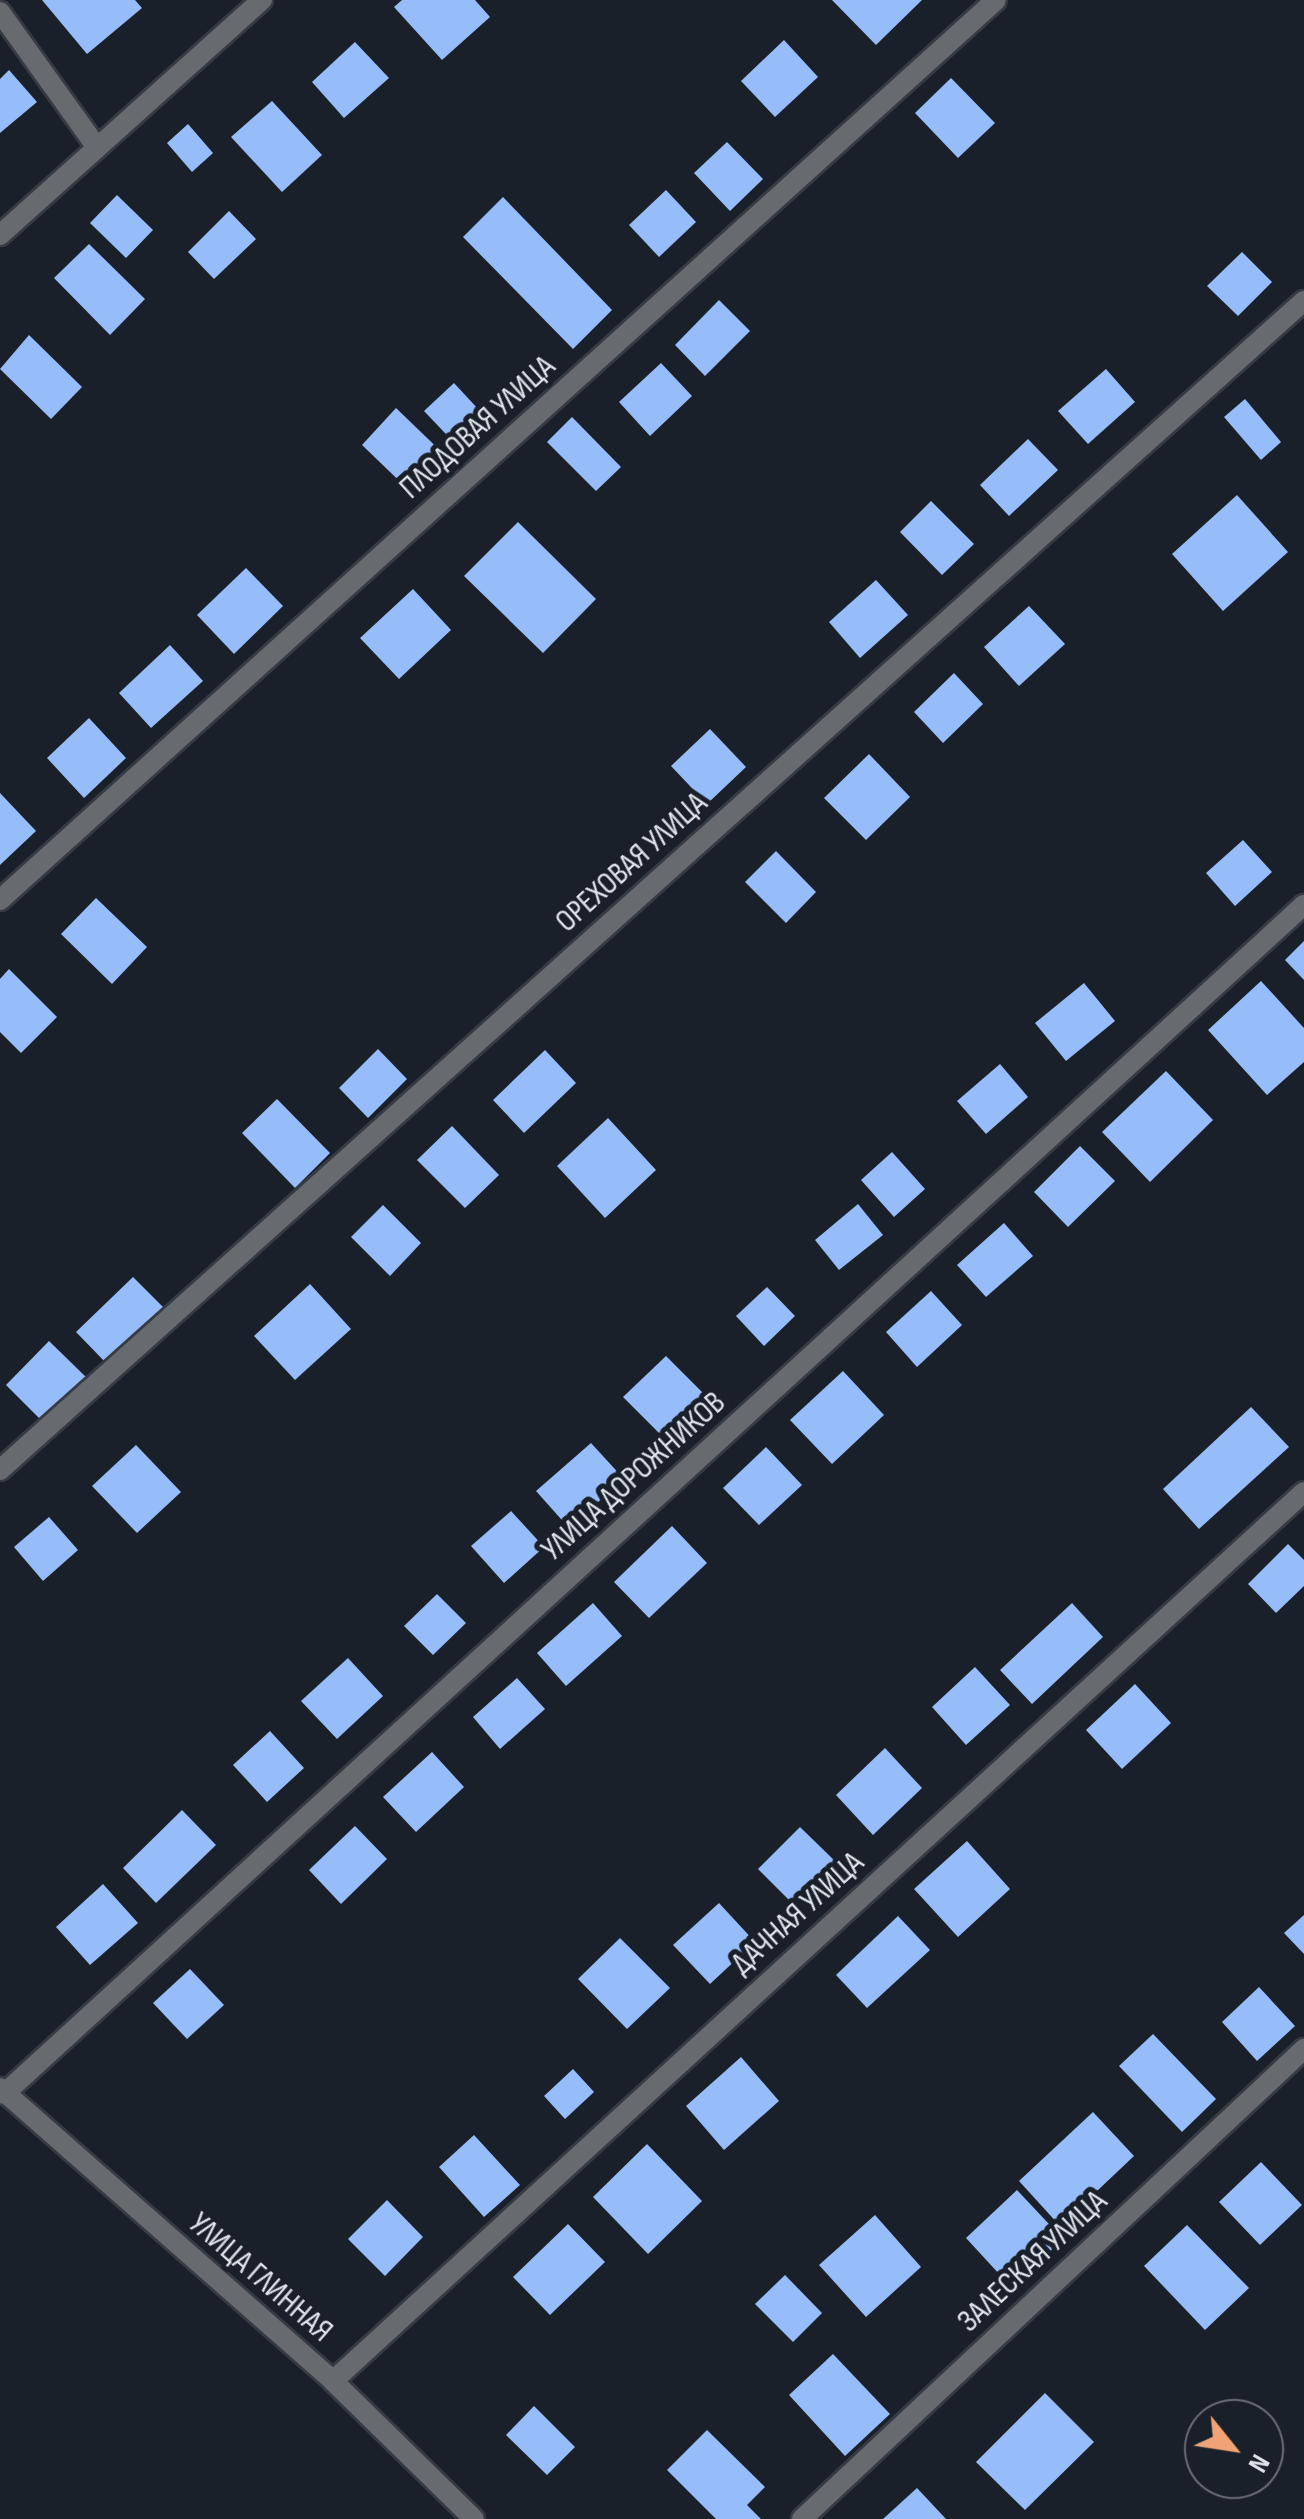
<!DOCTYPE html>
<meta charset="utf-8">
<style>
body{margin:0}
#map{position:relative;width:1304px;height:2519px;overflow:hidden;background:#1a2029;font-family:"Sofia Sans Condensed",sans-serif}
div>[style]{position:absolute}
[style*='--x']{left:calc(var(--x)*1px);top:calc(var(--y)*1px);width:calc(var(--w)*1px);rotate:calc(var(--a)*1deg)}
.building>*{inset:0;background:#97bcfa}
.roads{filter:drop-shadow(2px 0 #363b44) drop-shadow(-2px 0 #363b44) drop-shadow(0 2px #363b44) drop-shadow(0 -2px #363b44)}
.service>*{height:20px;margin:-10px;padding:0 10px;transform-origin:10px;border-radius:10px;background:#676a6f}
.minor>*{height:20px;margin:-10px;padding:0 10px;transform-origin:10px;border-radius:10px;background:#676a6f}
span{translate:-50% -50%;white-space:nowrap;text-align:center;line-height:1.15;-webkit-text-stroke:10px #1a2029;paint-order:stroke}
.street-label{font-size:32px;color:#e0e4eb}
.north{position:absolute;left:1184px;top:2399px;width:100px;height:100px;box-sizing:border-box;background:#1a2029;border:2px solid #696e77;border-radius:50%;rotate:120deg;font-size:28px;font-weight:700;line-height:40px;text-align:center;color:#e0e4eb}
.north::after{content:'';display:block;margin:auto;width:35px;height:45px;background:#efa377;clip-path:polygon(50% 0,100% 100%,50% 72%,0 100%)}
</style>
<div id="map">
<div class="building">
<i style="clip-path:polygon(42px 0,135px 0,142px 8px,87px 54px)"></i>
<i style="clip-path:polygon(402px 0,475px 0,490px 17px,442px 60px,394px 7px)"></i>
<i style="clip-path:polygon(832px 0,922px 0,876px 45px)"></i>
<i style="clip-path:polygon(784px 40px,818px 77px,775px 117px,741px 81px)"></i>
<i style="clip-path:polygon(355px 42px,389px 78px,344px 118px,312px 82px)"></i>
<i style="clip-path:polygon(9px 70px,37px 102px,0 133px,0 79px)"></i>
<i style="clip-path:polygon(951px 78px,995px 123px,958px 158px,915px 113px)"></i>
<i style="clip-path:polygon(272px 101px,322px 155px,282px 192px,231px 137px)"></i>
<i style="clip-path:polygon(188px 124px,213px 153px,192px 172px,167px 143px)"></i>
<i style="clip-path:polygon(727px 142px,763px 179px,730px 211px,694px 173px)"></i>
<i style="clip-path:polygon(666px 190px,696px 222px,659px 257px,629px 225px)"></i>
<i style="clip-path:polygon(117px 195px,153px 230px,126px 258px,90px 223px)"></i>
<i style="clip-path:polygon(503px 197px,612px 310px,573px 349px,463px 237px)"></i>
<i style="clip-path:polygon(229px 211px,256px 239px,214px 279px,188px 252px)"></i>
<i style="clip-path:polygon(89px 244px,145px 299px,110px 335px,54px 278px)"></i>
<i style="clip-path:polygon(1242px 252px,1272px 282px,1238px 316px,1207px 286px)"></i>
<i style="clip-path:polygon(719px 300px,750px 331px,705px 376px,675px 345px)"></i>
<i style="clip-path:polygon(29px 335px,82px 387px,51px 419px,0 369px)"></i>
<i style="clip-path:polygon(661px 363px,692px 396px,650px 436px,619px 402px)"></i>
<i style="clip-path:polygon(1106px 369px,1135px 402px,1088px 444px,1058px 411px)"></i>
<i style="clip-path:polygon(454px 383px,492px 424px,463px 452px,424px 411px)"></i>
<i style="clip-path:polygon(1245px 399px,1281px 442px,1261px 460px,1224px 417px)"></i>
<i style="clip-path:polygon(396px 408px,451px 461px,416px 497px,362px 445px)"></i>
<i style="clip-path:polygon(572px 417px,621px 467px,596px 491px,547px 442px)"></i>
<i style="clip-path:polygon(1028px 439px,1058px 470px,1009px 516px,980px 485px)"></i>
<i style="clip-path:polygon(1237px 495px,1288px 552px,1223px 611px,1172px 554px)"></i>
<i style="clip-path:polygon(931px 501px,974px 544px,942px 575px,900px 532px)"></i>
<i style="clip-path:polygon(518px 522px,596px 599px,543px 653px,464px 576px)"></i>
<i style="clip-path:polygon(246px 568px,283px 606px,234px 654px,197px 615px)"></i>
<i style="clip-path:polygon(876px 580px,908px 615px,860px 658px,829px 622px)"></i>
<i style="clip-path:polygon(413px 589px,451px 630px,399px 679px,360px 638px)"></i>
<i style="clip-path:polygon(1029px 606px,1065px 644px,1019px 686px,984px 647px)"></i>
<i style="clip-path:polygon(170px 645px,203px 681px,151px 728px,119px 693px)"></i>
<i style="clip-path:polygon(954px 673px,983px 704px,943px 743px,914px 712px)"></i>
<i style="clip-path:polygon(89px 718px,126px 758px,84px 798px,47px 758px)"></i>
<i style="clip-path:polygon(710px 729px,746px 767px,707px 804px,671px 766px)"></i>
<i style="clip-path:polygon(869px 754px,910px 797px,866px 840px,824px 798px)"></i>
<i style="clip-path:polygon(0 793px,36px 831px,0 865px)"></i>
<i style="clip-path:polygon(1243px 840px,1272px 872px,1235px 906px,1206px 873px)"></i>
<i style="clip-path:polygon(776px 851px,816px 892px,786px 923px,745px 882px)"></i>
<i style="clip-path:polygon(96px 898px,147px 947px,112px 984px,61px 934px)"></i>
<i style="clip-path:polygon(1304px 941px,1304px 980px,1285px 960px)"></i>
<i style="clip-path:polygon(9px 969px,57px 1017px,21px 1053px,0 1032px,0 979px)"></i>
<i style="clip-path:polygon(1261px 981px,1304px 1028px,1304px 1062px,1267px 1095px,1208px 1030px)"></i>
<i style="clip-path:polygon(1084px 983px,1115px 1021px,1066px 1061px,1035px 1023px)"></i>
<i style="clip-path:polygon(378px 1049px,407px 1079px,368px 1118px,339px 1088px)"></i>
<i style="clip-path:polygon(545px 1050px,576px 1083px,524px 1133px,493px 1100px)"></i>
<i style="clip-path:polygon(1000px 1064px,1028px 1097px,986px 1134px,957px 1101px)"></i>
<i style="clip-path:polygon(1166px 1071px,1213px 1120px,1150px 1182px,1102px 1132px)"></i>
<i style="clip-path:polygon(277px 1099px,330px 1153px,295px 1188px,242px 1133px)"></i>
<i style="clip-path:polygon(608px 1118px,656px 1170px,605px 1218px,557px 1166px)"></i>
<i style="clip-path:polygon(452px 1126px,499px 1175px,465px 1208px,417px 1160px)"></i>
<i style="clip-path:polygon(1080px 1146px,1115px 1181px,1068px 1227px,1034px 1192px)"></i>
<i style="clip-path:polygon(892px 1152px,925px 1189px,894px 1217px,861px 1180px)"></i>
<i style="clip-path:polygon(858px 1204px,883px 1235px,839px 1270px,815px 1240px)"></i>
<i style="clip-path:polygon(383px 1205px,421px 1243px,390px 1276px,351px 1237px)"></i>
<i style="clip-path:polygon(1004px 1223px,1033px 1256px,986px 1297px,957px 1265px)"></i>
<i style="clip-path:polygon(133px 1277px,166px 1310px,108px 1365px,76px 1332px)"></i>
<i style="clip-path:polygon(310px 1284px,351px 1329px,295px 1380px,254px 1336px)"></i>
<i style="clip-path:polygon(767px 1287px,795px 1316px,764px 1346px,736px 1316px)"></i>
<i style="clip-path:polygon(931px 1291px,962px 1325px,917px 1367px,886px 1332px)"></i>
<i style="clip-path:polygon(49px 1341px,88px 1379px,44px 1423px,6px 1385px)"></i>
<i style="clip-path:polygon(666px 1356px,706px 1396px,664px 1438px,623px 1397px)"></i>
<i style="clip-path:polygon(843px 1371px,884px 1415px,832px 1464px,790px 1420px)"></i>
<i style="clip-path:polygon(1251px 1407px,1289px 1447px,1199px 1529px,1163px 1489px)"></i>
<i style="clip-path:polygon(591px 1443px,624px 1479px,569px 1528px,536px 1491px)"></i>
<i style="clip-path:polygon(136px 1445px,181px 1492px,137px 1533px,92px 1486px)"></i>
<i style="clip-path:polygon(766px 1447px,802px 1485px,759px 1525px,723px 1488px)"></i>
<i style="clip-path:polygon(511px 1511px,544px 1547px,504px 1583px,471px 1546px)"></i>
<i style="clip-path:polygon(49px 1517px,78px 1550px,43px 1581px,14px 1547px)"></i>
<i style="clip-path:polygon(672px 1526px,707px 1563px,649px 1618px,614px 1582px)"></i>
<i style="clip-path:polygon(1288px 1544px,1304px 1560px,1304px 1586px,1276px 1613px,1248px 1584px)"></i>
<i style="clip-path:polygon(437px 1594px,466px 1623px,433px 1655px,404px 1626px)"></i>
<i style="clip-path:polygon(593px 1603px,622px 1636px,566px 1686px,537px 1653px)"></i>
<i style="clip-path:polygon(1072px 1603px,1103px 1637px,1032px 1704px,1000px 1670px)"></i>
<i style="clip-path:polygon(348px 1658px,383px 1696px,337px 1739px,301px 1701px)"></i>
<i style="clip-path:polygon(975px 1667px,1010px 1705px,966px 1745px,932px 1707px)"></i>
<i style="clip-path:polygon(517px 1678px,545px 1709px,500px 1749px,473px 1717px)"></i>
<i style="clip-path:polygon(1135px 1684px,1171px 1723px,1122px 1769px,1086px 1730px)"></i>
<i style="clip-path:polygon(270px 1731px,304px 1768px,267px 1802px,233px 1765px)"></i>
<i style="clip-path:polygon(885px 1748px,922px 1788px,873px 1835px,836px 1795px)"></i>
<i style="clip-path:polygon(432px 1752px,464px 1787px,416px 1832px,383px 1797px)"></i>
<i style="clip-path:polygon(182px 1810px,216px 1845px,156px 1903px,123px 1868px)"></i>
<i style="clip-path:polygon(355px 1826px,387px 1859px,341px 1904px,309px 1870px)"></i>
<i style="clip-path:polygon(800px 1827px,837px 1863px,794px 1905px,758px 1869px)"></i>
<i style="clip-path:polygon(967px 1841px,1010px 1889px,958px 1937px,914px 1889px)"></i>
<i style="clip-path:polygon(103px 1884px,138px 1923px,90px 1965px,56px 1927px)"></i>
<i style="clip-path:polygon(719px 1903px,755px 1942px,710px 1984px,673px 1945px)"></i>
<i style="clip-path:polygon(1304px 1915px,1304px 1954px,1284px 1933px)"></i>
<i style="clip-path:polygon(898px 1916px,930px 1950px,867px 2008px,836px 1975px)"></i>
<i style="clip-path:polygon(620px 1938px,670px 1988px,627px 2029px,578px 1979px)"></i>
<i style="clip-path:polygon(190px 1969px,224px 2005px,187px 2039px,153px 2003px)"></i>
<i style="clip-path:polygon(1259px 1987px,1295px 2026px,1257px 2061px,1222px 2022px)"></i>
<i style="clip-path:polygon(1153px 2034px,1216px 2099px,1182px 2132px,1119px 2066px)"></i>
<i style="clip-path:polygon(741px 2057px,779px 2101px,724px 2150px,686px 2106px)"></i>
<i style="clip-path:polygon(573px 2069px,594px 2092px,565px 2119px,544px 2096px)"></i>
<i style="clip-path:polygon(1093px 2112px,1134px 2156px,1060px 2226px,1019px 2181px)"></i>
<i style="clip-path:polygon(474px 2135px,520px 2185px,484px 2217px,439px 2167px)"></i>
<i style="clip-path:polygon(647px 2144px,702px 2201px,648px 2254px,593px 2197px)"></i>
<i style="clip-path:polygon(1261px 2162px,1302px 2205px,1260px 2245px,1219px 2202px)"></i>
<i style="clip-path:polygon(1017px 2190px,1063px 2239px,1012px 2288px,966px 2238px)"></i>
<i style="clip-path:polygon(387px 2200px,423px 2237px,385px 2276px,348px 2239px)"></i>
<i style="clip-path:polygon(875px 2215px,921px 2267px,866px 2317px,819px 2265px)"></i>
<i style="clip-path:polygon(568px 2224px,605px 2262px,550px 2315px,513px 2277px)"></i>
<i style="clip-path:polygon(1187px 2225px,1249px 2288px,1205px 2330px,1144px 2266px)"></i>
<i style="clip-path:polygon(785px 2275px,822px 2313px,793px 2342px,755px 2304px)"></i>
<i style="clip-path:polygon(833px 2354px,890px 2414px,845px 2456px,789px 2395px)"></i>
<i style="clip-path:polygon(1045px 2393px,1094px 2442px,1025px 2510px,976px 2462px)"></i>
<i style="clip-path:polygon(534px 2406px,575px 2447px,547px 2475px,506px 2435px)"></i>
<i style="clip-path:polygon(707px 2430px,765px 2487px,747px 2505px,761px 2519px,716px 2519px,667px 2470px)"></i>
<i style="clip-path:polygon(917px 2488px,946px 2519px,883px 2519px)"></i>
</div>
<div class="roads">
<div class="service">
<i style="--x:0;--y:235;--w:352;--a:-41.9"></i>
<i style="--x:0;--y:900;--w:1342;--a:-42.1"></i>
<i style="--x:0;--y:1470;--w:1751;--a:-41.88"></i>
</div>
<div class="minor">
<i style="--x:0;--y:12;--w:165;--a:54.4"></i>
<i style="--x:0;--y:2088;--w:444;--a:41.3"></i>
<i style="--x:333;--y:2381;--w:197;--a:44.4"></i>
<i style="--x:4;--y:2094;--w:1762;--a:-42.45"></i>
<i style="--x:333;--y:2381;--w:1316;--a:-42.48"></i>
<i style="--x:802;--y:2519;--w:688;--a:-43.11"></i>
</div>
</div>
<div class="street-label">
<span style="left:478px;top:428px;rotate:-42deg">ПЛОДОВАЯ УЛИЦА</span>
<span style="left:632px;top:863px;rotate:-42deg">ОРЕХОВАЯ УЛИЦА</span>
<span style="left:634px;top:1477px;rotate:-42deg">УЛИЦА ДОРОЖНИКОВ</span>
<span style="left:798px;top:1914px;rotate:-42deg">ДАЧНАЯ УЛИЦА</span>
<span style="left:1033px;top:2262px;rotate:-43deg">ЗАЛЕСКАЯ УЛИЦА</span>
<span style="left:260px;top:2278px;rotate:41deg">УЛИЦА ГЛИННАЯ</span>
</div>
<div class="north">N</div>
</div>
